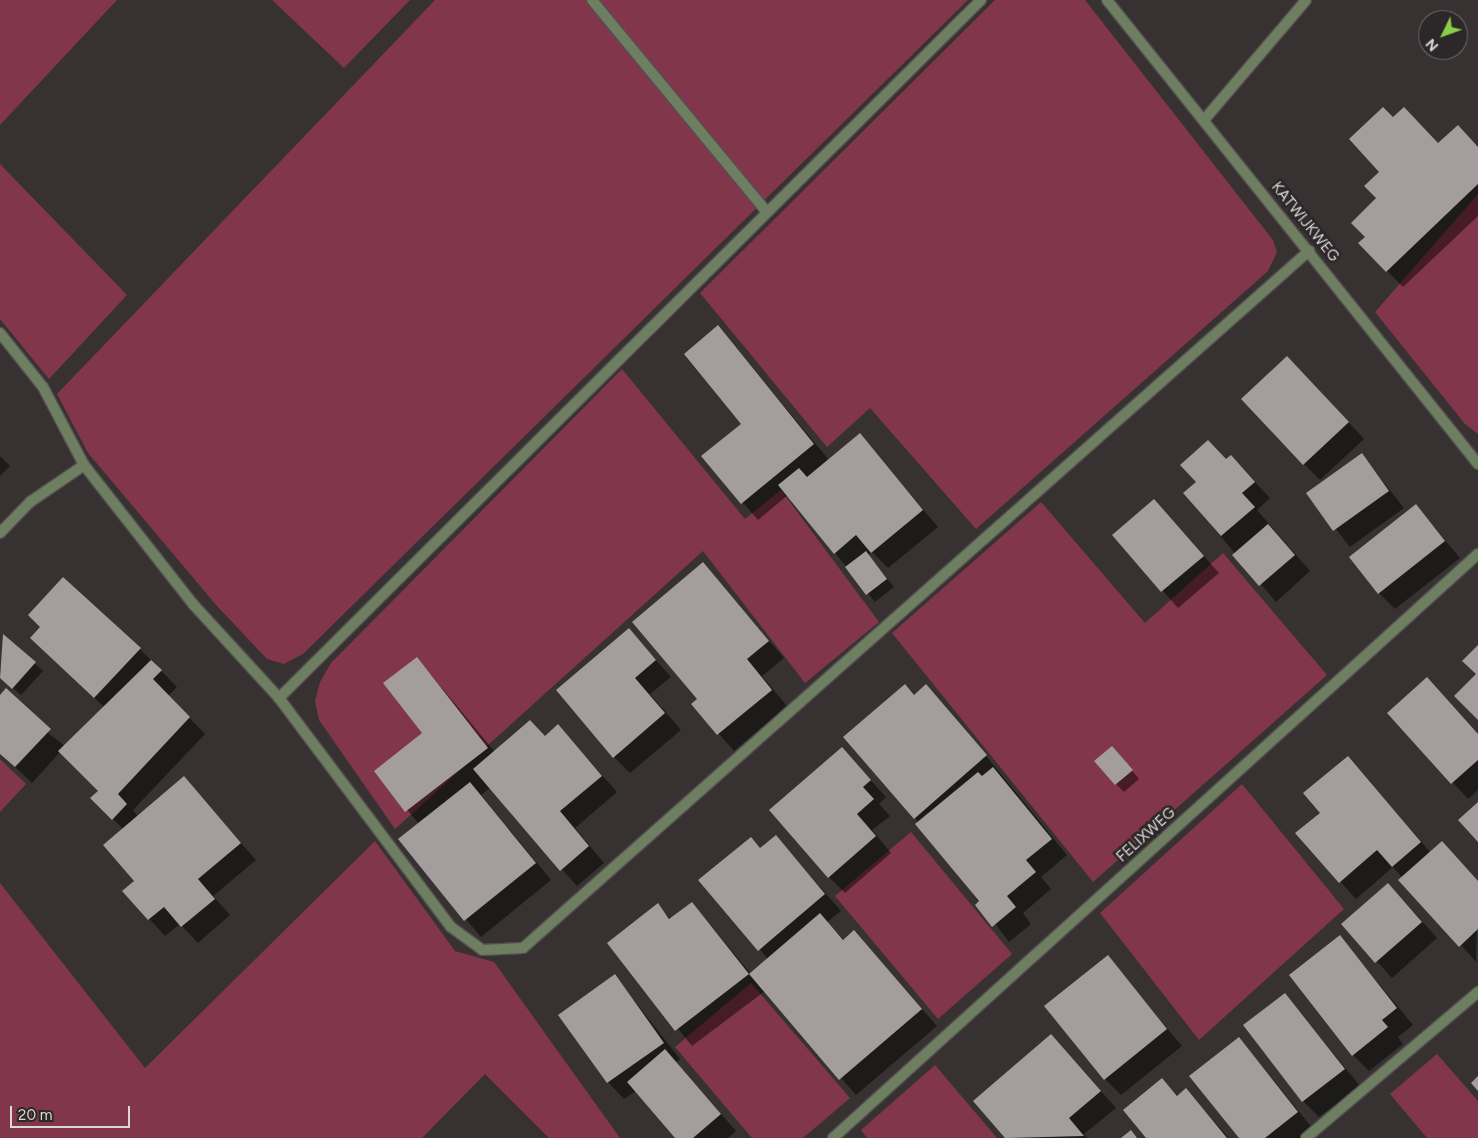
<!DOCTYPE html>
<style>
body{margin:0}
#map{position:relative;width:1478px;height:1138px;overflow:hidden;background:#373132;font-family:Figtree,sans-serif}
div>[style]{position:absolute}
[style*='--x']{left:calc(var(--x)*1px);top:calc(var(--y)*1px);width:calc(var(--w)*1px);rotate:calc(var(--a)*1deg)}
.green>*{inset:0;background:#82364b}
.shadow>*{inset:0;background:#0007}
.building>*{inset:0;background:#a49d9e}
.roads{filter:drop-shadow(1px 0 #554f50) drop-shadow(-1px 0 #554f50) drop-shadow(0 1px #554f50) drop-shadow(0 -1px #554f50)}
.lane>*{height:10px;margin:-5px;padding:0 5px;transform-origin:5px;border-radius:5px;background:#6e7f61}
.street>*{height:10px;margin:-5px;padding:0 5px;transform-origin:5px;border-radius:5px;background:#6e7f61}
span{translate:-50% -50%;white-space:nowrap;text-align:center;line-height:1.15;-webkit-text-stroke:5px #2c2728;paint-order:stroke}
.street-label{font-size:15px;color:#dbd8d8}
.north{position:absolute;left:1418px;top:10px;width:50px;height:50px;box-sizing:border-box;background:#2c2728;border:1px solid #726e6e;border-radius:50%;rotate:228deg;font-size:14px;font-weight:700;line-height:20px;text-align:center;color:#dbd8d8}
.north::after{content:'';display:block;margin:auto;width:18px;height:22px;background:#89ce48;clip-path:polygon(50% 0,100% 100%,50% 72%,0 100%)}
.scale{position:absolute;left:10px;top:1106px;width:120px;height:22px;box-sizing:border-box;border:2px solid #dbd8d8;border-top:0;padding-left:6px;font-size:15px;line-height:18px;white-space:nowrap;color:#dbd8d8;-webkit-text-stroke:4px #2c2728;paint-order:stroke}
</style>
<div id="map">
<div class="green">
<i style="clip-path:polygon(0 0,117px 0,0 125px)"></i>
<i style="clip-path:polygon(272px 0,410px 0,344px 68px)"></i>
<i style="clip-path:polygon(435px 0,968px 0,303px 654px,284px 664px,267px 659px,217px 606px,88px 453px,57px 394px)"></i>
<i style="clip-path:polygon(995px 0,1085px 0,1273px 240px,1277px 252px,1268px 271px,976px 529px,870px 408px,827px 447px,700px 293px)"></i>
<i style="clip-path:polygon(0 164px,127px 295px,49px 379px,0 319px)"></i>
<i style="clip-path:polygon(1478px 194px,1478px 434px,1465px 424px,1375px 312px)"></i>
<i style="clip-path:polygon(622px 369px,745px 519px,781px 490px,879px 622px,805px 683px,703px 551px,395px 829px,319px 720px,315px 701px,320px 682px,331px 663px)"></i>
<i style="clip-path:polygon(1041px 502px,1145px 623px,1223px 553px,1327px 675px,1093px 882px,892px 633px)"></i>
<i style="clip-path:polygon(0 759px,26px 784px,0 812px)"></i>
<i style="clip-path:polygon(1242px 784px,1344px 909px,1199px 1040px,1100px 913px)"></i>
<i style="clip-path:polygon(911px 832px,1012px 954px,938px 1019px,835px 896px)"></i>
<i style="clip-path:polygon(375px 841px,455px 951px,494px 962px,620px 1138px,549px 1138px,485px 1074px,422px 1138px,0 1138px,0 883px,145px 1068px)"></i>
<i style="clip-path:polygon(751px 983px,850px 1098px,803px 1138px,752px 1138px,675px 1047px)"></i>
<i style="clip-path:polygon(1437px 1054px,1478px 1101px,1478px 1138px,1427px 1138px,1390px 1094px)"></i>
<i style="clip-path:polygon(935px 1065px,997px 1138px,867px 1138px,861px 1130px)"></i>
</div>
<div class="shadow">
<i style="clip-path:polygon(1393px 119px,1439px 145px,1478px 147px,1478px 216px,1403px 287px,1360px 243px,1367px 237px,1378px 198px)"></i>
<i style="clip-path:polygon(718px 327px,829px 460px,860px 435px,938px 527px,888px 568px,872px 552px,868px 555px,894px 587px,875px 602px,788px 495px,758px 520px,703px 457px,743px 424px)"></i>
<i style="clip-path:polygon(1303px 373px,1364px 439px,1320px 480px,1304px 464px)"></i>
<i style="clip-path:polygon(1362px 455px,1404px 508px,1350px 547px,1308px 493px)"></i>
<i style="clip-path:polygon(0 456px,10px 466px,0 476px)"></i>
<i style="clip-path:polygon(1231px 457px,1270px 498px,1257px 510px,1310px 571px,1276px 602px,1184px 493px)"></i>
<i style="clip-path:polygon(1154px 501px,1219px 573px,1178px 608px,1114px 535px)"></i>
<i style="clip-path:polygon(1415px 505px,1460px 558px,1395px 609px,1379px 593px)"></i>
<i style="clip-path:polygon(703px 564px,784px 658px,762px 676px,787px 706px,734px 751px,693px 704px,698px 699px)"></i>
<i style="clip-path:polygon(629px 630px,671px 677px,650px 694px,681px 730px,630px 773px,614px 757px)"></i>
<i style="clip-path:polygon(4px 636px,43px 671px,21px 695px,0 677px)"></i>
<i style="clip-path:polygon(31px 638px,140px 649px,177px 687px,168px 696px,205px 734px,133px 810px,138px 817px,184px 778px,256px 860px,213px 896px,230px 915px,198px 943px,180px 924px,165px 936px,124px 891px,136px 881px,123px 829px,92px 798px,99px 791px,61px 751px,32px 783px,0 753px,0 696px,65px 746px,104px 707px)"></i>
<i style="clip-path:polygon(417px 658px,495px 752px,545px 737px,558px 726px,617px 792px,575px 828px,604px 863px,577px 886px,490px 788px,481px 795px,551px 880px,481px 937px,399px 840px,419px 824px,375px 771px,424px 734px)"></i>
<i style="clip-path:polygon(905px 686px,915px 696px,926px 686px,942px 702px,1067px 855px,1041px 877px,1051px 889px,1023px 913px,1031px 924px,1009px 942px,915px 818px)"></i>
<i style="clip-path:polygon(1389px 713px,1478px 734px,1478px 790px,1468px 799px)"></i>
<i style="clip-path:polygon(842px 749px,886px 797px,879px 804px,890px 816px,872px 830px,891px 853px,845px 893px,829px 877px)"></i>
<i style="clip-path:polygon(1120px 756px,1139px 779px,1124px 792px,1116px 784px)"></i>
<i style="clip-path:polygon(1348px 757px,1431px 853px,1478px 881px,1476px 962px,1393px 867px,1356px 899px,1297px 833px,1322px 813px)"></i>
<i style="clip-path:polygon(775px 836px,841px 911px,827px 922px,844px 940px,854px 932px,937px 1026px,856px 1095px,765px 991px,692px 1046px,609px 943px,657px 905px,671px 919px,692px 903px,751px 974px,768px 959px,700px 880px,750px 838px,761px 849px)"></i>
<i style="clip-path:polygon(1404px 901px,1437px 938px,1392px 978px,1343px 924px)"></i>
<i style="clip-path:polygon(1340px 937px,1413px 1025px,1398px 1037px,1403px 1044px,1369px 1071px,1353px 1055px)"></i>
<i style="clip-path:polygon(1107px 957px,1182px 1046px,1121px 1095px,1105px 1079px)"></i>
<i style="clip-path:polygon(615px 976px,680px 1059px,676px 1062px,736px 1131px,728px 1138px,677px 1138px,636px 1091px,624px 1099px,608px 1082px,560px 1015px)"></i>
<i style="clip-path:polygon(1285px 994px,1360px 1086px,1319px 1117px,1303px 1101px)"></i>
<i style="clip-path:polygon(1051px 1035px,1116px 1108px,1084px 1134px,1087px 1138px,1007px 1138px,975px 1101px)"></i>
<i style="clip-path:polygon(1239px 1038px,1313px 1129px,1301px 1138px,1240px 1138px)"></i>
<i style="clip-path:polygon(1162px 1079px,1178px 1096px,1186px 1090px,1229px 1138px,1148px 1138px)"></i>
</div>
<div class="building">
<i style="clip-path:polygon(1383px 107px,1393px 117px,1404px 107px,1438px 143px,1458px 125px,1478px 147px,1478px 184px,1386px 272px,1358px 243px,1365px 237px,1351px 223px,1376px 198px,1364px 186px,1379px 172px,1349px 139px)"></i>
<i style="clip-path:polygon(718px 325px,814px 444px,741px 504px,701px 456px,741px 424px,684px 354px)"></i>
<i style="clip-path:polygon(1287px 356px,1349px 422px,1303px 465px,1241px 399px)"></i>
<i style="clip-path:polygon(860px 433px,923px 510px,871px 553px,856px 535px,834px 554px,778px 485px,799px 468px,807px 477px)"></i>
<i style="clip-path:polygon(1208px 440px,1226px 459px,1231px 455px,1255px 482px,1242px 493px,1255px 507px,1221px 536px,1183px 493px,1196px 482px,1180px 465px)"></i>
<i style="clip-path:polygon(1362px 453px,1389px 491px,1333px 531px,1306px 493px)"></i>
<i style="clip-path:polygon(1154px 499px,1204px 556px,1161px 592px,1112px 535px)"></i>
<i style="clip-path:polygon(1416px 504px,1445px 541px,1378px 594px,1349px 557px)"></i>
<i style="clip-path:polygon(1268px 524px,1295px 555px,1259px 586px,1232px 555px)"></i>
<i style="clip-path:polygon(866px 551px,887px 579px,866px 595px,845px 567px)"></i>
<i style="clip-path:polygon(703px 562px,769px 641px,747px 659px,772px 690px,717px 735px,691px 704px,697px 699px,632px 622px)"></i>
<i style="clip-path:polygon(63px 577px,141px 648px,94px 698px,30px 638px,40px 627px,28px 615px)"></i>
<i style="clip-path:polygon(629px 628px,656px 660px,635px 678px,665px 713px,613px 758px,556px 690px)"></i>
<i style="clip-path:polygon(3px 634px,36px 662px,12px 689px,0 678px)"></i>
<i style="clip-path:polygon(1478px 645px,1478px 720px,1454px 696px,1476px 674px,1462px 661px)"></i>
<i style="clip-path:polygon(417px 657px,488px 748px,405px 812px,374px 771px,422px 733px,383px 683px)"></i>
<i style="clip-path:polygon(151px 660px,162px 670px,153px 679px,190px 717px,118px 794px,127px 804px,112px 820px,90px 798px,98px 791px,58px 751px)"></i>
<i style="clip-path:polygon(1427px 677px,1478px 734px,1478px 760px,1451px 784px,1387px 713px)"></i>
<i style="clip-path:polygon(905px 684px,914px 695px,926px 684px,987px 755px,914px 819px,843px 737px)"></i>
<i style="clip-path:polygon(6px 688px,51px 729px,15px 767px,0 754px,0 695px)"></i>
<i style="clip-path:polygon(530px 720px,545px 736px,558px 724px,602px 776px,560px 811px,589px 846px,560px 871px,473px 769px)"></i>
<i style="clip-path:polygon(1112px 746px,1133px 770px,1115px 785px,1094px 761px)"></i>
<i style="clip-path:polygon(842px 747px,871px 780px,863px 787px,874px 799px,857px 814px,876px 836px,828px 878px,769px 810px)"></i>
<i style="clip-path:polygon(1348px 756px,1421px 842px,1392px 867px,1377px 850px,1339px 883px,1295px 833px,1320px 813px,1303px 793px)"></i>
<i style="clip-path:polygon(993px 767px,1052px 839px,1026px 860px,1036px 872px,1007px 896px,1016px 907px,992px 927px,975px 905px,979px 901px,915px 824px,978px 772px,982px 776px)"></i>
<i style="clip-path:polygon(184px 776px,241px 843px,198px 879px,215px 899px,181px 927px,164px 907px,148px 920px,122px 891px,134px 881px,103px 845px)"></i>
<i style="clip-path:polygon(470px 782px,536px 863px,464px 921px,398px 839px)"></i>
<i style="clip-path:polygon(1478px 802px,1478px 842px,1458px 820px)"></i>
<i style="clip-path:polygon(776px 835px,825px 894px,758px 951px,698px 880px,751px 837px,760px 848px)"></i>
<i style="clip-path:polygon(1442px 841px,1478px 881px,1478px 929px,1459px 947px,1398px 880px)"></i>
<i style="clip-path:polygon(1388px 883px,1422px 922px,1375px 963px,1341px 924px)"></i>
<i style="clip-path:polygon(692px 902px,749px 974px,675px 1031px,607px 943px,658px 903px,669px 919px)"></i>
<i style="clip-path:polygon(820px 913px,843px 940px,854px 930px,922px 1009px,839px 1080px,749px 974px)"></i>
<i style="clip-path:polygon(1340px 935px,1397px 1008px,1382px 1020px,1388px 1027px,1352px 1056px,1289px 975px)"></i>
<i style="clip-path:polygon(1108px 955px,1167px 1029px,1104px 1080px,1044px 1006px)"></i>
<i style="clip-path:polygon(615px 974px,664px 1043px,607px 1083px,558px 1015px)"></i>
<i style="clip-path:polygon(1285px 993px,1345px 1069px,1302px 1102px,1243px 1025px)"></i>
<i style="clip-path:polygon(1051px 1034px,1101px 1091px,1069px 1118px,1084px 1136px,1005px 1138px,973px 1101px)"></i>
<i style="clip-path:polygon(1239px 1037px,1298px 1112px,1265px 1138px,1239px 1138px,1189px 1076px)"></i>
<i style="clip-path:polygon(665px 1049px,721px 1114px,693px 1138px,675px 1138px,627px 1082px)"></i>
<i style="clip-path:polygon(1478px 1076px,1478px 1091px,1471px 1083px)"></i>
<i style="clip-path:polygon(1162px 1078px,1177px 1096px,1186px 1088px,1227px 1138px,1146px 1138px,1123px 1110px)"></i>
<i style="clip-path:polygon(1131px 1130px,1137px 1138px,1121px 1138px)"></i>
</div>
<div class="roads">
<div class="lane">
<i style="--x:592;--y:0;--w:275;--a:50.5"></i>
</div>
<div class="street">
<i style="--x:1107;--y:0;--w:594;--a:51.36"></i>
<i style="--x:1204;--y:120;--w:157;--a:-49.6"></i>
<i style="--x:0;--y:333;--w:69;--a:51.5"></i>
<i style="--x:43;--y:387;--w:88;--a:62.3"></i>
<i style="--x:0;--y:533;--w:43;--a:-45.9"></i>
<i style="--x:30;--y:502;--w:65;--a:-34.4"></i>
<i style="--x:84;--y:465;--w:177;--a:51.9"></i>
<i style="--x:193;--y:604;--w:127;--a:47.5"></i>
<i style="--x:279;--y:698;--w:286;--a:53.1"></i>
<i style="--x:451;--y:927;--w:39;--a:36"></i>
<i style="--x:483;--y:950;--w:40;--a:-2.9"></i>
<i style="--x:523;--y:948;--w:1051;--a:-41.57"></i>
<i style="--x:279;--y:698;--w:990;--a:-44.84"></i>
<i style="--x:833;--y:1138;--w:870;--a:-42.16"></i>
<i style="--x:1306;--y:1138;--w:226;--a:-40.3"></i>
</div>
</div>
<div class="street-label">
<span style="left:1305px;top:222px;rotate:51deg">KATWIJKWEG</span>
<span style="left:1146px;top:835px;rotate:-42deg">FELIXWEG</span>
</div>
<div class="north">N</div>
<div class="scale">20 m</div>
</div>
